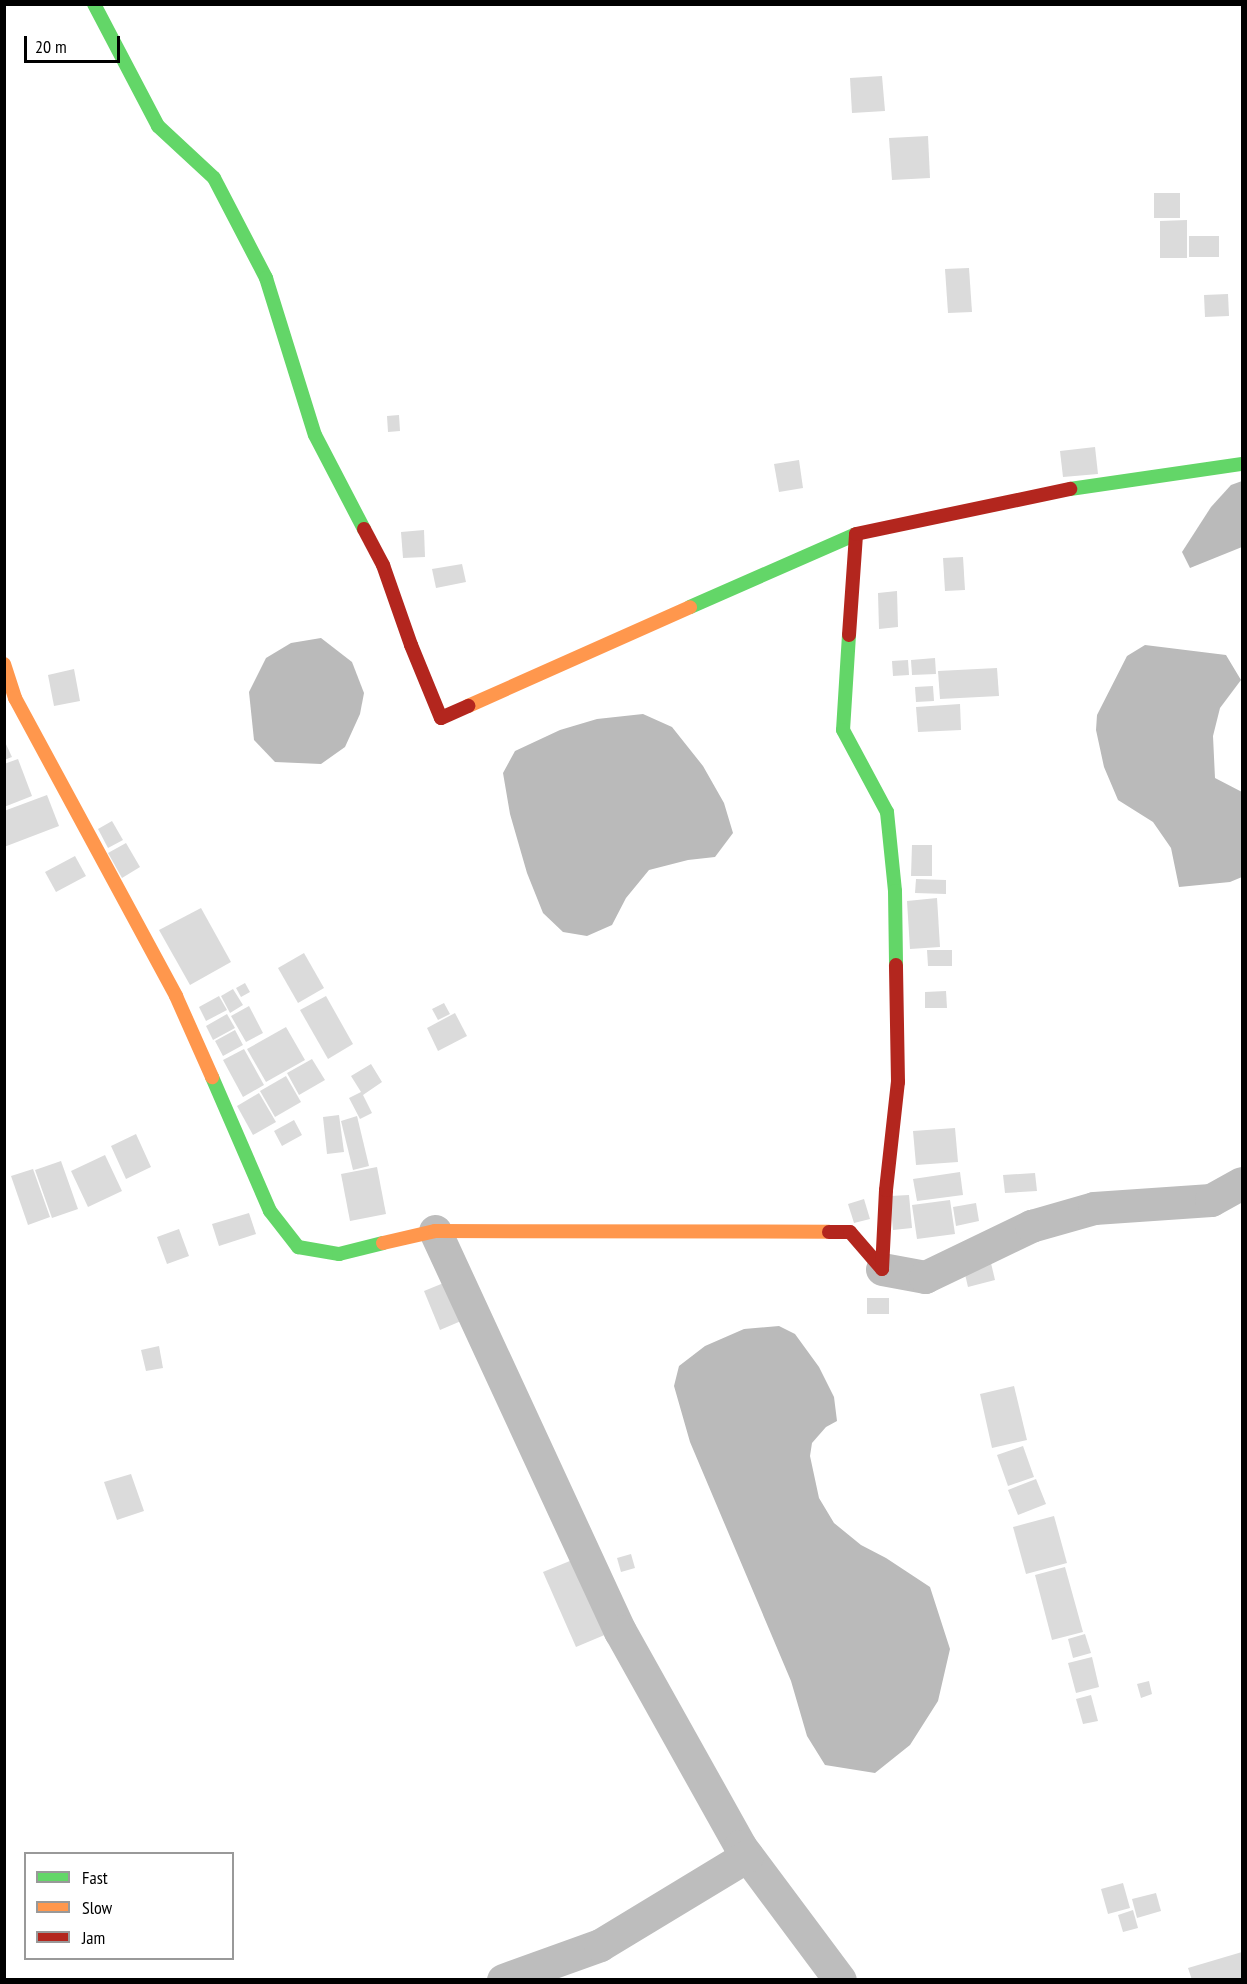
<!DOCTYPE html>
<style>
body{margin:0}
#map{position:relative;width:1247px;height:1984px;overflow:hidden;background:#fff;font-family:"PT Sans Narrow",sans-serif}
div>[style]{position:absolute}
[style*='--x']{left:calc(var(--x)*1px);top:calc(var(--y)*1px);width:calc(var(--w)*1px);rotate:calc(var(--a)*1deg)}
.water>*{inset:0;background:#bababa}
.building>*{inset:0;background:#dbdbdb}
.street>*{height:33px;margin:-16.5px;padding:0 16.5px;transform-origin:16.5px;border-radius:16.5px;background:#bdbdbd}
.fast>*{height:14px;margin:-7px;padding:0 7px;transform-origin:7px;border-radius:7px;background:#63d668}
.slow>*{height:14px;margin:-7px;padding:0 7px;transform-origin:7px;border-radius:7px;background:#ff974d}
.jam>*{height:14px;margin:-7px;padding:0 7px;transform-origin:7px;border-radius:7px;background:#b3261e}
span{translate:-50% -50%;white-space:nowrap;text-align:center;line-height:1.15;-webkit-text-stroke:4.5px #fff;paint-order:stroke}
.frame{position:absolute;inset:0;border:6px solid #000;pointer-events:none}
.legend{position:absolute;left:24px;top:1852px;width:210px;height:108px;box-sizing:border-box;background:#fff;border:2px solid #999;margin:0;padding:8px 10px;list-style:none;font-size:18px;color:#000}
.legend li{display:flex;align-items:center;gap:12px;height:30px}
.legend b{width:30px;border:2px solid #999}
.scale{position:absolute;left:24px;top:36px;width:96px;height:27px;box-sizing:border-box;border:3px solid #000;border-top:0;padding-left:8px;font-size:18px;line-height:21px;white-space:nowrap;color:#000;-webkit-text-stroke:4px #fff;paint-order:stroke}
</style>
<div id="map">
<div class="water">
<i style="clip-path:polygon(1242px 481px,1242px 547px,1190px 568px,1182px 552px,1211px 507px,1231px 485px)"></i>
<i style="clip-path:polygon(321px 638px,352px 662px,364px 693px,360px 714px,345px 747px,321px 764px,275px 762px,254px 740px,249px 692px,266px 658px,291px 643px)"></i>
<i style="clip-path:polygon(1145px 645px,1226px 655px,1241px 680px,1220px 708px,1213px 736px,1215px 778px,1242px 792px,1242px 877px,1230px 882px,1179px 887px,1171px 848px,1153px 822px,1118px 800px,1104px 767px,1096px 730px,1097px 715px,1127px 656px)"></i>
<i style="clip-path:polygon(643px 714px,672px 727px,703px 766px,724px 803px,733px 833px,715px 857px,688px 860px,649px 870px,626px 898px,612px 925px,587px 936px,563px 932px,543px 913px,527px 873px,510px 814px,503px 773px,515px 751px,560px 730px,597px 719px)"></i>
<i style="clip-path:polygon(779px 1326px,795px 1334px,819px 1367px,834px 1397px,837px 1421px,826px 1427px,812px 1443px,810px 1456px,819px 1498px,834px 1523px,861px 1545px,886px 1558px,930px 1587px,950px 1649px,938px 1701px,910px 1745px,875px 1773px,825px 1765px,807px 1736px,791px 1681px,690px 1442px,674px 1386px,679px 1366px,705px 1346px,744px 1329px)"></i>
</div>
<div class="building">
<i style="clip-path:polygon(882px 76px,885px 111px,852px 113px,850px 78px)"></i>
<i style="clip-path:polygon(928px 136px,930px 178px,892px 180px,889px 138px)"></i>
<i style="clip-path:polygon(1154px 193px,1180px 193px,1180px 218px,1154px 218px)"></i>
<i style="clip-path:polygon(1187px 220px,1187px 258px,1160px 258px,1160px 221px)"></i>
<i style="clip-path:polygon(1189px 236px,1219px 236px,1219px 257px,1189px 257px)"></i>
<i style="clip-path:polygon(969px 268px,972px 312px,948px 313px,945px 269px)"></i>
<i style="clip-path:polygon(1228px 294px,1229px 316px,1205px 317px,1204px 295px)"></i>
<i style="clip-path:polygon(399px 415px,400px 431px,388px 432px,387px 416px)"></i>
<i style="clip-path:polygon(1095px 447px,1098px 474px,1063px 477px,1060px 451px)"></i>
<i style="clip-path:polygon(799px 460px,803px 488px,779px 492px,774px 464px)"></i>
<i style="clip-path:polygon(424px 530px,425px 557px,403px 558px,401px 532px)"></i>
<i style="clip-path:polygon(963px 557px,965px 590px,945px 591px,943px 558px)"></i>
<i style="clip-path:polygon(462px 564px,466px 582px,436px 588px,432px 569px)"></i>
<i style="clip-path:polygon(897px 591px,898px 627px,879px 629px,878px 593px)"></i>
<i style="clip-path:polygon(935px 658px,936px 674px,912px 675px,911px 660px)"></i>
<i style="clip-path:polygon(908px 660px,909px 675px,893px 676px,892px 661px)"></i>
<i style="clip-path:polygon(997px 668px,999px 696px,940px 699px,938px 671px)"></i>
<i style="clip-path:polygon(74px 669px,80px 701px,54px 706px,48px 675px)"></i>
<i style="clip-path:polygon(933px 686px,934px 701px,916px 702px,915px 687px)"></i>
<i style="clip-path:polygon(960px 704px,961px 730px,918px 732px,916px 707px)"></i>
<i style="clip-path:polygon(4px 740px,12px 757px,4px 760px)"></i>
<i style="clip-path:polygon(18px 759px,32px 796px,4px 807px,4px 764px)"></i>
<i style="clip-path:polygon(47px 795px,59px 826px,4px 847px,4px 811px)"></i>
<i style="clip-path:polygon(112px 821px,123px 840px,108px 848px,98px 829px)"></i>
<i style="clip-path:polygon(126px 843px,140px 867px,122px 878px,108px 853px)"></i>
<i style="clip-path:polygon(912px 845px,932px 845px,932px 876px,911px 876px)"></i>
<i style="clip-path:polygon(75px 856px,86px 876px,56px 892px,45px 872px)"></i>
<i style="clip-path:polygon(916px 879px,946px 880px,946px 894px,915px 893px)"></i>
<i style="clip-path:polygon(937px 898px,940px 947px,910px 949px,907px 901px)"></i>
<i style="clip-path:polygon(201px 908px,231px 962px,190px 985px,159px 930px)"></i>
<i style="clip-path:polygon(927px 950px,952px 950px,952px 966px,928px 966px)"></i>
<i style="clip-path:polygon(304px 953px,324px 988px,298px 1003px,278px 968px)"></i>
<i style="clip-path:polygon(245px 983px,250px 992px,241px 997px,236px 988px)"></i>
<i style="clip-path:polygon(233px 989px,243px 1005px,230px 1013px,221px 996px)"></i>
<i style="clip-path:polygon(946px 991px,947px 1008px,925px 1008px,925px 992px)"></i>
<i style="clip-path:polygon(219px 996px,227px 1010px,206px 1021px,199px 1007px)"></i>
<i style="clip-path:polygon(326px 996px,353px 1044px,328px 1059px,300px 1010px)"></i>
<i style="clip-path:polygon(444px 1003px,450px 1014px,438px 1020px,432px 1009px)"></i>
<i style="clip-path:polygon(249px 1006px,263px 1033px,246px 1042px,231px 1016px)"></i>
<i style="clip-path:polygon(455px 1013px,467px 1036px,438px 1051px,427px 1028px)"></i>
<i style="clip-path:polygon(227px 1014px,235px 1028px,213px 1040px,206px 1026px)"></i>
<i style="clip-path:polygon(286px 1027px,305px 1060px,266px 1082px,247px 1049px)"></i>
<i style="clip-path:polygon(235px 1030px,243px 1045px,223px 1056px,215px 1041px)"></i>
<i style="clip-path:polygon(244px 1049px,264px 1085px,243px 1097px,223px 1060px)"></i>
<i style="clip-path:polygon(312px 1059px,325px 1080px,299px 1095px,287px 1073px)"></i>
<i style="clip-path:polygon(371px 1064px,382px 1082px,363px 1095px,372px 1113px,360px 1119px,349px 1098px,361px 1092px,351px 1076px)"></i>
<i style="clip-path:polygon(286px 1076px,301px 1102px,275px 1117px,260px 1091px)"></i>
<i style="clip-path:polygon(259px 1093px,276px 1122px,253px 1135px,237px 1106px)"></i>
<i style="clip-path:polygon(339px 1115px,344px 1152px,327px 1154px,323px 1117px)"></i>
<i style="clip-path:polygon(357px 1116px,369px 1166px,353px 1170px,341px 1121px)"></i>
<i style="clip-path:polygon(294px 1120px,302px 1135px,282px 1146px,274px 1131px)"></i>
<i style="clip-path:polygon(955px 1128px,958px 1162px,916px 1165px,913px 1131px)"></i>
<i style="clip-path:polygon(136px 1134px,151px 1167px,126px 1179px,111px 1146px)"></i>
<i style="clip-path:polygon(105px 1155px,122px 1191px,88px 1207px,71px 1171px)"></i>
<i style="clip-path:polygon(61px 1161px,78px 1209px,52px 1218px,35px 1170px)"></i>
<i style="clip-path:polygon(377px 1167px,386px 1214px,350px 1221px,341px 1174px)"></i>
<i style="clip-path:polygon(33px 1169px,50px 1217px,28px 1225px,11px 1176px)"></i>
<i style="clip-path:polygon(960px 1172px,963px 1195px,917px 1201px,913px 1179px)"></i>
<i style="clip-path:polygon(1035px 1173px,1037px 1191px,1005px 1193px,1003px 1175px)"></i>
<i style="clip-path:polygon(909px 1195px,912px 1228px,893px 1230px,890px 1196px)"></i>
<i style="clip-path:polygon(864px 1199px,870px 1219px,854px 1223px,848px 1204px)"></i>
<i style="clip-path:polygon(950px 1200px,955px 1234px,917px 1239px,912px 1205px)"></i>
<i style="clip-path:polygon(976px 1203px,979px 1221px,956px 1226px,953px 1207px)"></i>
<i style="clip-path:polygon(249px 1213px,256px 1234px,219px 1246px,212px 1224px)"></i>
<i style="clip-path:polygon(179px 1229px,189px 1256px,167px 1264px,157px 1237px)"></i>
<i style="clip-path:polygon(991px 1263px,995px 1280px,968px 1287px,964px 1270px)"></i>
<i style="clip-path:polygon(451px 1280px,468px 1318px,440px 1330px,424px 1291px)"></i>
<i style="clip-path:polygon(867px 1298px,889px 1298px,889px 1314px,867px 1314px)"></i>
<i style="clip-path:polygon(159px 1346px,163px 1368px,146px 1371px,141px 1350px)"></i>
<i style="clip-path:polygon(1014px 1386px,1027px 1440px,992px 1448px,980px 1394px)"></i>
<i style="clip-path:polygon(1023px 1446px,1034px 1477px,1008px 1486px,997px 1455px)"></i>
<i style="clip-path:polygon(131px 1474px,144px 1511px,117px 1520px,104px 1482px)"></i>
<i style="clip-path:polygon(1036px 1479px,1046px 1504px,1018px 1515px,1008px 1490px)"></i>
<i style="clip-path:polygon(1054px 1516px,1067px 1563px,1026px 1574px,1013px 1527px)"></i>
<i style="clip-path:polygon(631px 1554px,635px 1568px,621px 1572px,617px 1558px)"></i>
<i style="clip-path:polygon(582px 1556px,614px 1631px,576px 1647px,543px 1572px)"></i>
<i style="clip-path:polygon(1065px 1567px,1083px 1632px,1052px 1640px,1035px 1575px)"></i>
<i style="clip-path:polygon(1085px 1634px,1091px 1653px,1073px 1658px,1068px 1639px)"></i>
<i style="clip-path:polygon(1092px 1657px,1099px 1687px,1076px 1693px,1068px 1663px)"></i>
<i style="clip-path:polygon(1149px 1681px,1152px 1694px,1141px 1698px,1137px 1684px)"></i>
<i style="clip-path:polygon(1091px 1695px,1098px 1721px,1083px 1724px,1076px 1699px)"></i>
<i style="clip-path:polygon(1123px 1883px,1130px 1908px,1108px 1914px,1101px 1889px)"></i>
<i style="clip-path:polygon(1156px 1893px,1161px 1911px,1137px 1918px,1132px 1899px)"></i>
<i style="clip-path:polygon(1133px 1910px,1138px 1928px,1123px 1932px,1118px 1915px)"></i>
<i style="clip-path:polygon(1242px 1952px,1242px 1978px,1192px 1980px,1188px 1968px)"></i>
</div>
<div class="street">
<i style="--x:435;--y:1231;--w:441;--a:65.2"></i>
<i style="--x:620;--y:1631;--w:246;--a:60.8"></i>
<i style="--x:740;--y:1846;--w:167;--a:53.3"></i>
<i style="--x:882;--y:1269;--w:44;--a:10.5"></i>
<i style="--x:925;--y:1277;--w:118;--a:-25.7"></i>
<i style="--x:1031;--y:1226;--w:66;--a:-15.9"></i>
<i style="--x:1094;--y:1208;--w:117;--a:-3.9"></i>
<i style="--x:1211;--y:1200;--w:35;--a:-29"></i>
<i style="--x:503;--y:1980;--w:103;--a:-19.8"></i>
<i style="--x:600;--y:1945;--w:172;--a:-31.2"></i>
</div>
<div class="fast">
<i style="--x:94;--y:4;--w:138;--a:62.3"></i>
<i style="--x:158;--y:126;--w:76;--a:42.9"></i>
<i style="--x:214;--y:178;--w:113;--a:62.5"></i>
<i style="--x:266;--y:278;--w:164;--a:72.7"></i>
<i style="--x:315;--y:435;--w:106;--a:62.5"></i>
<i style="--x:1070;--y:489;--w:174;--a:-8.3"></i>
<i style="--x:690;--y:607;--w:181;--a:-23.7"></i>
<i style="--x:849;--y:635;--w:95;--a:93.6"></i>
<i style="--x:843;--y:730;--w:93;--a:61.8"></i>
<i style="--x:887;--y:812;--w:79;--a:84.2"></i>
<i style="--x:895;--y:891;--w:74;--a:89.2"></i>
<i style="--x:212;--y:1077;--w:146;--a:66.6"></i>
<i style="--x:270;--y:1211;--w:46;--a:52.1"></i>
<i style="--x:298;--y:1247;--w:42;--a:9.7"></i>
<i style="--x:339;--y:1254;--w:45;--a:-14"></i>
</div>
<div class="slow">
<i style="--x:4;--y:664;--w:36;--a:72"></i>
<i style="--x:15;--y:698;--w:339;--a:61.6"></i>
<i style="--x:176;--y:996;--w:89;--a:66"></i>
<i style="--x:468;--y:706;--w:243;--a:-24"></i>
<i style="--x:383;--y:1243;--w:53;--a:-13"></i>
<i style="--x:435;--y:1231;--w:394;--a:0.1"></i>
</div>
<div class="jam">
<i style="--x:364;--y:529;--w:41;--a:62.2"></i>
<i style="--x:383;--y:565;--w:85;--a:70.7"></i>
<i style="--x:411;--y:645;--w:79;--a:67.7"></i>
<i style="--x:441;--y:718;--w:30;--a:-24"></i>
<i style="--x:849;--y:635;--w:101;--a:-86"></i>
<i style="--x:856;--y:534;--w:219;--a:-11.9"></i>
<i style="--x:829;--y:1232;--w:21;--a:0"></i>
<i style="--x:850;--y:1232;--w:49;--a:49.1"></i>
<i style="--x:882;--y:1269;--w:79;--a:-87.1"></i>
<i style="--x:886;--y:1190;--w:109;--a:-83.7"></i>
<i style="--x:898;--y:1082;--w:117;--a:-91"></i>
</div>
<div class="frame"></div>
<ul class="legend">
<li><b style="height:8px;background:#63d668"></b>Fast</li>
<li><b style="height:8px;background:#ff974d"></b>Slow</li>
<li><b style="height:8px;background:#b3261e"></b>Jam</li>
</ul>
<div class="scale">20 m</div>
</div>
